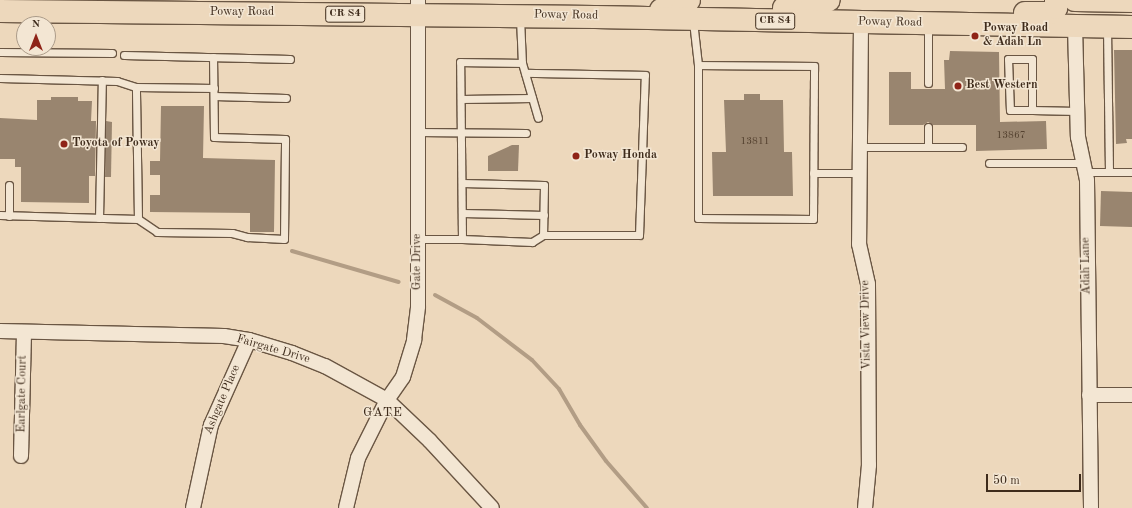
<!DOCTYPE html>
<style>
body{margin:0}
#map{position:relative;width:1132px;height:508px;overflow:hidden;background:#edd8bc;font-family:"Old Standard TT",serif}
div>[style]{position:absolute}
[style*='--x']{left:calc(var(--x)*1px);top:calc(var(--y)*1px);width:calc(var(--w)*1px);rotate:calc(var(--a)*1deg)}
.stream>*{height:4px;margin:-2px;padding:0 2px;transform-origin:2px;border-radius:2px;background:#b29d85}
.building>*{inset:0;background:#99856f}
.roads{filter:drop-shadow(1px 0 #6a5643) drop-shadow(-1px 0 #6a5643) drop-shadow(0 1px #6a5643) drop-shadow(0 -1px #6a5643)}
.lane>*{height:7px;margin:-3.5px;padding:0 3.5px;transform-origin:3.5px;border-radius:3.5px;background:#f3e6d3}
.street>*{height:14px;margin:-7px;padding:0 7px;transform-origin:7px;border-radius:7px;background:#f3e6d3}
.primary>*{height:22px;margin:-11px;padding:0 11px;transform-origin:11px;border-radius:11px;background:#edd8bc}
.dots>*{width:11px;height:11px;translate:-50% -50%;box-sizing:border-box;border:2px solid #f3e6d3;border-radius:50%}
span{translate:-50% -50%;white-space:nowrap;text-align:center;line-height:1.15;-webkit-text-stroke:3px #f3e6d3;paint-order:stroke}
.number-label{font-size:10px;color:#554230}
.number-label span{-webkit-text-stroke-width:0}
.shield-label span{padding:1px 3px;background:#f3e6d3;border:1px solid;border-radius:3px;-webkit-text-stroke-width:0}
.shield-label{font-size:11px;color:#3e2b1b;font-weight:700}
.street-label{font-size:12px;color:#3e2b1b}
.poi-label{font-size:12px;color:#3e2b1b;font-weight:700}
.left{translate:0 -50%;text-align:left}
.neighbourhood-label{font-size:13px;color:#3e2b1b;letter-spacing:1px}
.north{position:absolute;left:16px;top:16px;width:40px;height:40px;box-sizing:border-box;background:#f3e6d3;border:1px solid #ab9b89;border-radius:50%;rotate:0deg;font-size:11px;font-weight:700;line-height:16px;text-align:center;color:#3e2b1b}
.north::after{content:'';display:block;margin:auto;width:14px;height:18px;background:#8f2418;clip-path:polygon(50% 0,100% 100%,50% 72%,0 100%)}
.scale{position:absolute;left:986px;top:474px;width:95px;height:18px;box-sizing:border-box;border:2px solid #3e2b1b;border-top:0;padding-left:5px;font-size:12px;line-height:14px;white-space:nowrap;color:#3e2b1b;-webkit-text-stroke:3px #f3e6d3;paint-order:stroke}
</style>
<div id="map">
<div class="stream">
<i style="--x:292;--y:251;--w:111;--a:16.2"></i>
<i style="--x:435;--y:295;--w:48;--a:28.7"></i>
<i style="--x:477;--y:318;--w:69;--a:37.4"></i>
<i style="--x:532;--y:360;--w:40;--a:47"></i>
<i style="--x:559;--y:389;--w:42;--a:59.7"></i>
<i style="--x:580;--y:425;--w:44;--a:54.2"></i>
<i style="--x:606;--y:461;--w:62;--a:48.9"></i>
</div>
<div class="building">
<i style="clip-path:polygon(1114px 50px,1132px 50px,1132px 139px,1126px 139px,1127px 143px,1116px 144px)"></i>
<i style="clip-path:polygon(950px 51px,999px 52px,1000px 122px,1046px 121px,1047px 149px,976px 151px,976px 125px,933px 125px,928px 122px,923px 125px,889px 125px,889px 72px,911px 72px,911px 89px,945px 89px,944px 60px,949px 60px)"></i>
<i style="clip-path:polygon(744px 94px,760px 94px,760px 100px,783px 100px,784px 152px,792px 152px,793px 196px,713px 196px,712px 152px,726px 152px,724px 100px,744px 100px)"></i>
<i style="clip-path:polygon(51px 97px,78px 97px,78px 101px,92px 101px,91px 121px,96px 121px,95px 176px,89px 176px,89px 203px,21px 202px,21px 167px,15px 167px,15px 159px,0 159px,0 118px,37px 120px,37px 100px,51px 100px)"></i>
<i style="clip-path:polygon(161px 106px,204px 106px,203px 158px,275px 160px,274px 232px,250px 232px,250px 213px,150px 212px,150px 195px,160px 195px,160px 175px,150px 175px,150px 161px,160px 161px)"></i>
<i style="clip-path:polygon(106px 121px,112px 122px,111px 177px,105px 177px)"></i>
<i style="clip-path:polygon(512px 145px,519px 145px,518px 171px,488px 171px,488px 156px)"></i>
<i style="clip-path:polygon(1101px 191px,1132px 192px,1132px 227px,1100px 226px)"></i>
</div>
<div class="roads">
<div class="lane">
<i style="--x:520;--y:18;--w:45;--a:87.5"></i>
<i style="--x:522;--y:63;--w:57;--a:73.8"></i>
<i style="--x:693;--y:21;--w:44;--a:83.5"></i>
<i style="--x:698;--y:65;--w:153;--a:90"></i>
<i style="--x:698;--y:218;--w:115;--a:0.5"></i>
<i style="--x:813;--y:219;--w:153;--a:-89.6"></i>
<i style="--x:814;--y:66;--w:116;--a:-179.5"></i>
<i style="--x:928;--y:26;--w:57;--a:90"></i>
<i style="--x:1107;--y:28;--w:144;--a:89.2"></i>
<i style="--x:0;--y:52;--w:112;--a:0.5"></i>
<i style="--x:124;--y:55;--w:166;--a:1.4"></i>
<i style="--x:0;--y:78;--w:117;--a:1.5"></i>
<i style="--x:117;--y:81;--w:20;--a:18"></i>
<i style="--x:214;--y:96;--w:72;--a:1.6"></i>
<i style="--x:461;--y:99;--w:71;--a:-0.8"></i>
<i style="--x:1032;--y:110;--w:51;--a:-90"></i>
<i style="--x:1032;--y:59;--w:24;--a:180"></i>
<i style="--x:1008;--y:59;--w:51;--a:87.8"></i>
<i style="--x:1010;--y:110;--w:22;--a:0"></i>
<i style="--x:1032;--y:110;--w:45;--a:1.3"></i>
<i style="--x:418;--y:132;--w:108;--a:0.5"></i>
<i style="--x:860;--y:147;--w:102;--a:0"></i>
<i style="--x:928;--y:147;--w:20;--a:-90"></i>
<i style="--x:989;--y:163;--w:93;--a:0"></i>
<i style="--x:1084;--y:172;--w:48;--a:0"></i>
<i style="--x:813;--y:173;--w:46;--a:0"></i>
<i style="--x:462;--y:183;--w:82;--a:1.4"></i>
<i style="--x:544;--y:185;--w:50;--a:91.1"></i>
<i style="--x:462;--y:213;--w:82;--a:1.4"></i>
<i style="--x:0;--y:215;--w:138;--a:1.7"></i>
<i style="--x:138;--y:219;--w:132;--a:-90.9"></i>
<i style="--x:136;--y:87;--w:78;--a:0.7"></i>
<i style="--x:9;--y:216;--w:31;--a:-90"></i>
<i style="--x:99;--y:218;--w:138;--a:-88.8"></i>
<i style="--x:138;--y:219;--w:23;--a:34"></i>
<i style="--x:157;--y:232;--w:75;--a:0.8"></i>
<i style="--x:232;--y:233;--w:16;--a:15"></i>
<i style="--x:247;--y:237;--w:37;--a:3"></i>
<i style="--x:284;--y:239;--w:100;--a:-89.4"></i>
<i style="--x:285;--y:139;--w:71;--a:-178.4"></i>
<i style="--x:214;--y:137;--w:80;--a:-90.7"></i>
<i style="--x:418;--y:239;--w:44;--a:0"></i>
<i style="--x:462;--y:239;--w:177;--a:-90.6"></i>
<i style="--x:460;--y:62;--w:62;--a:0.9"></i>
<i style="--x:462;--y:239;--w:70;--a:2.5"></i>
<i style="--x:532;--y:242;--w:13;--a:-32"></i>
<i style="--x:543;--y:235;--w:96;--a:0"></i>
<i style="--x:639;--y:235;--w:160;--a:-87.9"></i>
<i style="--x:645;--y:75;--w:120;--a:-179"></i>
</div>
<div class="street">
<i style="--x:861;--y:23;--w:221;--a:90.5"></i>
<i style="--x:859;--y:244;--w:41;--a:77.3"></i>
<i style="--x:868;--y:284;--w:181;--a:89.7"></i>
<i style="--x:869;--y:465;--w:43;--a:95.3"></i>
<i style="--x:1075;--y:26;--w:111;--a:88.5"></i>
<i style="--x:1078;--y:137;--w:44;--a:78.2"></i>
<i style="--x:1087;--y:180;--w:328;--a:89.3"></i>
<i style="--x:0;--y:331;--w:224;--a:1.3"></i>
<i style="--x:224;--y:336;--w:25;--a:9"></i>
<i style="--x:249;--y:340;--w:45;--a:16.8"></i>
<i style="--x:292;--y:353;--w:35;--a:22"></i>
<i style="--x:325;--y:366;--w:71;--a:28.7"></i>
<i style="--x:387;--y:400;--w:59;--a:43.6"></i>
<i style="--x:430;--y:441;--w:91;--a:47.2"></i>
<i style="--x:1089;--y:395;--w:43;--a:0"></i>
<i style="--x:21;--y:456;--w:124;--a:-88.6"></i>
<i style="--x:193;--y:508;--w:85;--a:-77.8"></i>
<i style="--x:211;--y:425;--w:93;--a:-65.9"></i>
<i style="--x:346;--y:508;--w:51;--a:-76.5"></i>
<i style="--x:358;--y:458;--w:65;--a:-63.4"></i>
<i style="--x:387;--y:400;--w:28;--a:-55"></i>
<i style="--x:403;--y:377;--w:39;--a:-73"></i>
<i style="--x:414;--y:340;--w:34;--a:-83"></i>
<i style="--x:418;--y:306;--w:306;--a:-90"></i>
</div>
<div class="primary">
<i style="--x:1075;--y:0;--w:57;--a:1"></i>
<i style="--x:784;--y:8;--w:27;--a:-2"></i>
<i style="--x:811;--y:7;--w:19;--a:-21"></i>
<i style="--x:661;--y:10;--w:21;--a:0"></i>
<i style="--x:682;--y:10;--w:12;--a:-55"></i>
<i style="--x:0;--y:11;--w:595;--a:0.58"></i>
<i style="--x:595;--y:17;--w:537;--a:1.07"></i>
<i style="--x:1025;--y:13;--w:25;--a:0"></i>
<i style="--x:1050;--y:13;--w:8;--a:-40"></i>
<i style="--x:1056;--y:8;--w:8;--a:-90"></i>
</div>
</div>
<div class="dots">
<i style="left:975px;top:36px;background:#8f2418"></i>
<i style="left:958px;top:86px;background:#8f2418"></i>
<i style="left:64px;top:144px;background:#8f2418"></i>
<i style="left:576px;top:156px;background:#8f2418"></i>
</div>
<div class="number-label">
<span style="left:1011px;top:136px">13867</span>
<span style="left:755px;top:142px">13811</span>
</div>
<div class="shield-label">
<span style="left:345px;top:14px">CR S4</span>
<span style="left:775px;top:21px">CR S4</span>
</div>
<div class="street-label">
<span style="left:242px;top:13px">Poway Road</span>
<span style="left:566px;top:16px;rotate:1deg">Poway Road</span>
<span style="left:890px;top:23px;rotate:1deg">Poway Road</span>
<span style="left:418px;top:262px;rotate:-90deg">Gate Drive</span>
<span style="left:1087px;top:266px;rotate:-91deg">Adah Lane</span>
<span style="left:867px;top:325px;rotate:-91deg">Vista View Drive</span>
<span style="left:273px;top:350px;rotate:16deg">Fairgate Drive</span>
<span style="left:23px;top:394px;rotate:-89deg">Earlgate Court</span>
<span style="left:223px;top:400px;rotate:-67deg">Ashgate Place</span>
</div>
<div class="poi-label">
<span class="left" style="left:983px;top:36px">Poway Road<br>&amp; Adah Ln</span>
<span class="left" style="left:966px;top:86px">Best Western</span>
<span class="left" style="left:72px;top:144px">Toyota of Poway</span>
<span class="left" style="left:584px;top:156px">Poway Honda</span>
</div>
<div class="neighbourhood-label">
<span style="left:383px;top:413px">GATE</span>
</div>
<div class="north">N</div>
<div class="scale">50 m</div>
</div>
